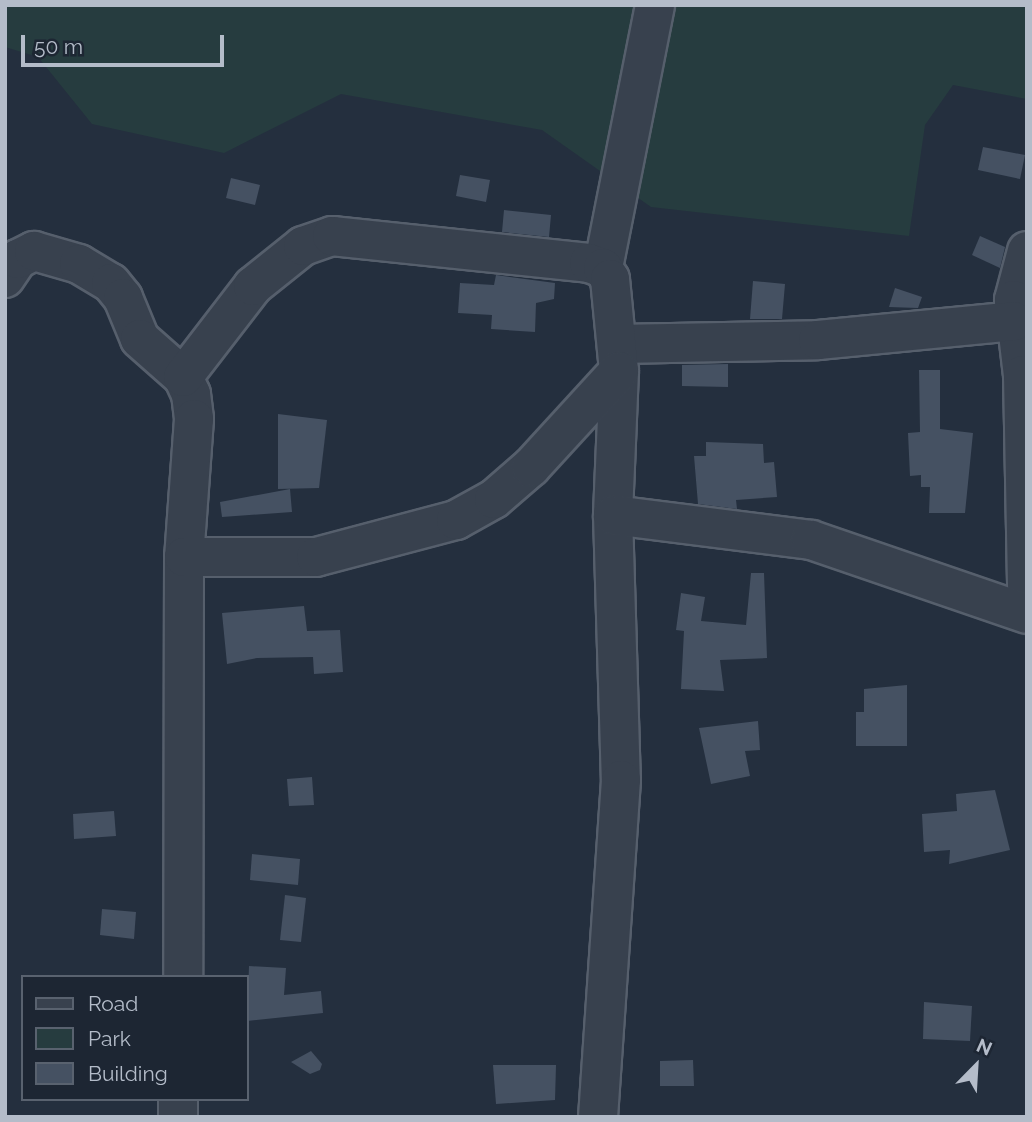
<!DOCTYPE html>
<style>
body{margin:0}
#map{position:relative;width:1032px;height:1122px;overflow:hidden;background:#242f3e;font-family:Raleway,sans-serif}
div>[style]{position:absolute}
[style*='--x']{left:calc(var(--x)*1px);top:calc(var(--y)*1px);width:calc(var(--w)*1px);rotate:calc(var(--a)*1deg)}
.green>*{inset:0;background:#263c3f}
.building>*{inset:0;background:#455162}
.roads{filter:drop-shadow(2px 0 #565f6c) drop-shadow(-2px 0 #565f6c) drop-shadow(0 2px #565f6c) drop-shadow(0 -2px #565f6c)}
.minor>*{height:38px;margin:-19px;padding:0 19px;transform-origin:19px;border-radius:19px;background:#38414e}
span{translate:-50% -50%;white-space:nowrap;text-align:center;line-height:1.15;-webkit-text-stroke:5px #1d2633;paint-order:stroke}
.frame{position:absolute;inset:0;border:7px solid #b4bcc9;pointer-events:none}
.legend{position:absolute;left:21px;top:975px;width:228px;height:126px;box-sizing:border-box;background:#1d2633;border:2px solid #59626f;margin:0;padding:9px 12px;list-style:none;font-size:21px;color:#b4bcc9}
.legend li{display:flex;align-items:center;gap:14px;height:35px}
.legend b{width:35px;border:2px solid #59626f}
.north{position:absolute;left:941px;top:1031px;width:70px;height:70px;-webkit-text-stroke:5px #1d2633;paint-order:stroke;rotate:24deg;font-size:19px;font-weight:700;line-height:28px;text-align:center;color:#b4bcc9}
.north::after{content:'';display:block;margin:auto;width:24px;height:32px;background:#b4bcc9;clip-path:polygon(50% 0,100% 100%,50% 72%,0 100%)}
.scale{position:absolute;left:21px;top:35px;width:203px;height:32px;box-sizing:border-box;border:4px solid #b4bcc9;border-top:0;padding-left:9px;font-size:21px;line-height:24px;white-space:nowrap;color:#b4bcc9;-webkit-text-stroke:5px #1d2633;paint-order:stroke}
</style>
<div id="map">
<div class="green">
<i style="clip-path:polygon(5px 5px,1027px 5px,1027px 99px,953px 85px,925px 125px,909px 236px,651px 207px,542px 130px,341px 94px,224px 153px,92px 124px,38px 57px,5px 47px)"></i>
</div>
<div class="building">
<i style="clip-path:polygon(983px 147px,1025px 155px,1020px 179px,978px 170px)"></i>
<i style="clip-path:polygon(460px 175px,490px 180px,486px 202px,456px 196px)"></i>
<i style="clip-path:polygon(231px 178px,260px 185px,255px 205px,226px 198px)"></i>
<i style="clip-path:polygon(504px 210px,551px 215px,549px 237px,502px 232px)"></i>
<i style="clip-path:polygon(980px 236px,1005px 247px,1000px 268px,972px 255px)"></i>
<i style="clip-path:polygon(496px 275px,555px 283px,554px 299px,536px 303px,535px 332px,491px 329px,492px 315px,458px 313px,460px 283px,494px 285px)"></i>
<i style="clip-path:polygon(753px 281px,785px 284px,782px 319px,750px 319px)"></i>
<i style="clip-path:polygon(895px 288px,922px 297px,918px 308px,889px 307px)"></i>
<i style="clip-path:polygon(728px 364px,728px 387px,682px 386px,682px 365px)"></i>
<i style="clip-path:polygon(919px 370px,940px 370px,940px 429px,973px 433px,965px 513px,929px 513px,930px 487px,921px 487px,921px 475px,910px 476px,908px 433px,920px 432px)"></i>
<i style="clip-path:polygon(278px 414px,327px 420px,319px 488px,278px 489px)"></i>
<i style="clip-path:polygon(706px 442px,763px 444px,764px 463px,774px 462px,777px 497px,736px 500px,737px 509px,698px 504px,694px 456px,706px 456px)"></i>
<i style="clip-path:polygon(290px 489px,292px 512px,222px 517px,220px 502px)"></i>
<i style="clip-path:polygon(751px 573px,764px 573px,767px 658px,720px 660px,724px 691px,681px 689px,684px 631px,676px 630px,681px 593px,705px 597px,701px 621px,746px 625px)"></i>
<i style="clip-path:polygon(304px 606px,307px 631px,340px 630px,343px 672px,314px 674px,313px 657px,257px 658px,227px 664px,222px 613px)"></i>
<i style="clip-path:polygon(907px 685px,907px 746px,856px 746px,856px 712px,864px 712px,864px 689px)"></i>
<i style="clip-path:polygon(758px 721px,760px 750px,745px 751px,750px 776px,711px 784px,699px 728px)"></i>
<i style="clip-path:polygon(312px 777px,314px 805px,289px 806px,287px 779px)"></i>
<i style="clip-path:polygon(995px 790px,1010px 850px,949px 864px,950px 850px,924px 852px,922px 814px,957px 811px,956px 794px)"></i>
<i style="clip-path:polygon(114px 811px,116px 836px,74px 839px,73px 814px)"></i>
<i style="clip-path:polygon(252px 854px,300px 859px,298px 885px,250px 880px)"></i>
<i style="clip-path:polygon(285px 895px,306px 898px,301px 942px,280px 940px)"></i>
<i style="clip-path:polygon(102px 909px,136px 912px,134px 939px,100px 935px)"></i>
<i style="clip-path:polygon(249px 966px,286px 968px,284px 995px,321px 991px,323px 1013px,247px 1021px)"></i>
<i style="clip-path:polygon(924px 1002px,972px 1006px,970px 1041px,923px 1039px)"></i>
<i style="clip-path:polygon(311px 1051px,322px 1064px,320px 1070px,310px 1074px,291px 1062px)"></i>
<i style="clip-path:polygon(693px 1060px,694px 1086px,660px 1086px,660px 1061px)"></i>
<i style="clip-path:polygon(493px 1065px,556px 1065px,555px 1100px,496px 1104px)"></i>
</div>
<div class="roads">
<div class="minor">
<i style="--x:1027;--y:251;--w:51;--a:104.9"></i>
<i style="--x:1014;--y:300;--w:76;--a:83.2"></i>
<i style="--x:1023;--y:375;--w:211;--a:88.9"></i>
<i style="--x:603;--y:268;--w:268;--a:-78.8"></i>
<i style="--x:5;--y:278;--w:23;--a:-56"></i>
<i style="--x:18;--y:259;--w:18;--a:-27"></i>
<i style="--x:34;--y:251;--w:47;--a:16.1"></i>
<i style="--x:79;--y:264;--w:37;--a:31"></i>
<i style="--x:111;--y:283;--w:19;--a:51"></i>
<i style="--x:123;--y:298;--w:44;--a:67.5"></i>
<i style="--x:140;--y:339;--w:57;--a:41.5"></i>
<i style="--x:183;--y:377;--w:19;--a:65"></i>
<i style="--x:191;--y:394;--w:25;--a:83"></i>
<i style="--x:194;--y:419;--w:138;--a:94.1"></i>
<i style="--x:184;--y:557;--w:420;--a:90.1"></i>
<i style="--x:617;--y:344;--w:201;--a:-1.1"></i>
<i style="--x:818;--y:340;--w:197;--a:-5.5"></i>
<i style="--x:183;--y:377;--w:115;--a:-52.4"></i>
<i style="--x:253;--y:286;--w:64;--a:-38.7"></i>
<i style="--x:303;--y:246;--w:31;--a:-19"></i>
<i style="--x:332;--y:236;--w:258;--a:6"></i>
<i style="--x:589;--y:263;--w:15;--a:20"></i>
<i style="--x:603;--y:268;--w:13;--a:58"></i>
<i style="--x:610;--y:279;--w:92;--a:84.4"></i>
<i style="--x:619;--y:371;--w:144;--a:92.4"></i>
<i style="--x:613;--y:515;--w:265;--a:88.3"></i>
<i style="--x:621;--y:780;--w:338;--a:93.9"></i>
<i style="--x:613;--y:515;--w:200;--a:7.2"></i>
<i style="--x:811;--y:540;--w:228;--a:18.9"></i>
<i style="--x:184;--y:557;--w:132;--a:0"></i>
<i style="--x:316;--y:557;--w:145;--a:-14.8"></i>
<i style="--x:456;--y:520;--w:43;--a:-28.9"></i>
<i style="--x:494;--y:499;--w:49;--a:-40.9"></i>
<i style="--x:531;--y:467;--w:130;--a:-47.5"></i>
<i style="--x:178;--y:1117;--w:18;--a:-90"></i>
</div>
</div>
<div class="frame"></div>
<ul class="legend">
<li><b style="height:9px;background:#38414e"></b>Road</li>
<li><b style="height:19px;background:#263c3f"></b>Park</li>
<li><b style="height:19px;background:#455162"></b>Building</li>
</ul>
<div class="north">N</div>
<div class="scale">50 m</div>
</div>
